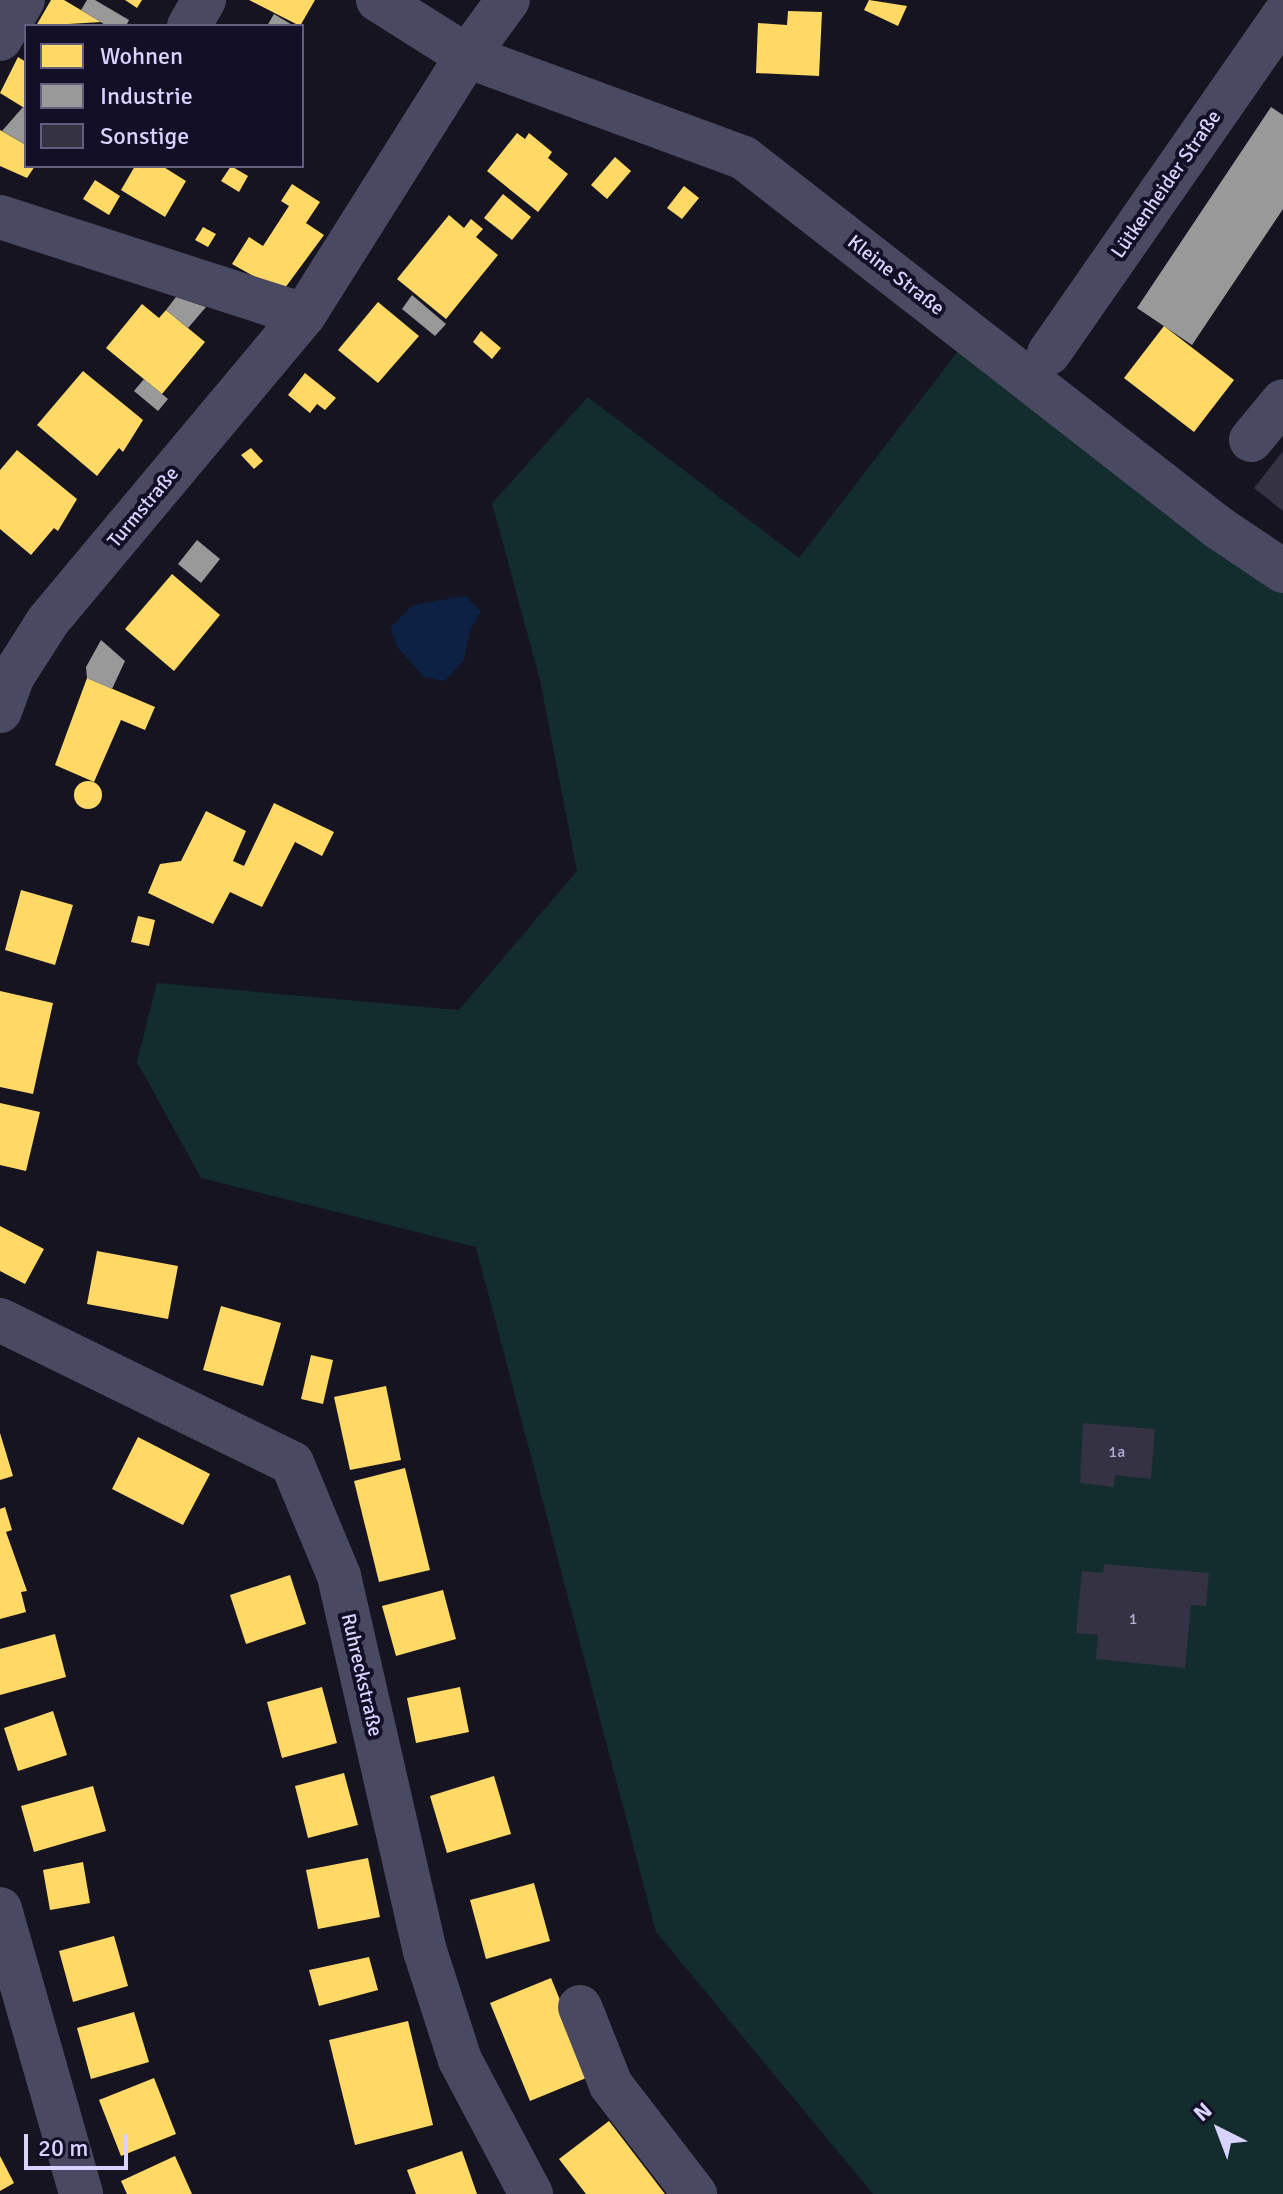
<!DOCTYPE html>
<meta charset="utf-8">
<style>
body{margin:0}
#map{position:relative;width:1283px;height:2194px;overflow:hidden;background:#161421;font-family:Signika,sans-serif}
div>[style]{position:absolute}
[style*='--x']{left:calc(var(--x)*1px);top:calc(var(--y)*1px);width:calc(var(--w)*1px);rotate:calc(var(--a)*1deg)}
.green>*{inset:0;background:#132c2d}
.water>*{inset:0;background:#0d2144}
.homes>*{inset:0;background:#ffd966}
.round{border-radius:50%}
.industry>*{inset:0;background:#999}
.building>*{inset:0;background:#343243}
.minor>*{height:44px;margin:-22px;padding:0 22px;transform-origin:22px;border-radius:22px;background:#4a4962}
span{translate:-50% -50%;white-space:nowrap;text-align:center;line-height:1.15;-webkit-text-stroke:8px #130f26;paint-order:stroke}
.number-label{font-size:16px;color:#b0acd0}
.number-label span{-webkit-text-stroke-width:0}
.street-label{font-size:20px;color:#d9d4ff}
.legend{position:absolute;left:24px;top:24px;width:280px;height:144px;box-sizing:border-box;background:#130f26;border:2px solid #625e7d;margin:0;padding:10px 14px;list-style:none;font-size:24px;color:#d9d4ff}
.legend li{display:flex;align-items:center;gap:16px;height:40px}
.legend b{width:40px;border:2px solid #625e7d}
.north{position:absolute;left:1179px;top:2090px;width:80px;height:80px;-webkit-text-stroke:6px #130f26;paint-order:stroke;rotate:318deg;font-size:22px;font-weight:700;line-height:32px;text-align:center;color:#d9d4ff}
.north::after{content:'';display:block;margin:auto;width:28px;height:36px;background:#d9d4ff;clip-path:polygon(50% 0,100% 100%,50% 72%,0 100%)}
.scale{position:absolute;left:24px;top:2134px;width:104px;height:36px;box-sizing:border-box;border:4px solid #d9d4ff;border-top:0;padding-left:10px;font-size:24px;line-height:28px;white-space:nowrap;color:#d9d4ff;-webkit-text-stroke:6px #130f26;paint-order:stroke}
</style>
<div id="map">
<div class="green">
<i style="clip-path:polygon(972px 333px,1283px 571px,1283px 2194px,873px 2194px,656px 1932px,476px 1247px,201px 1178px,137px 1062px,157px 983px,459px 1010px,577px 871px,540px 680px,492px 503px,588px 397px,799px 558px)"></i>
</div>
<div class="water">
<i style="clip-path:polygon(465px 596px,481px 611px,470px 630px,464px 660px,445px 681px,424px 677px,398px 648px,390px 628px,413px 605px)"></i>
</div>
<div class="homes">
<i style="clip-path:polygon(51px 0,64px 0,101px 22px,36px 26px)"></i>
<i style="clip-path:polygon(125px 0,142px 0,137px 8px)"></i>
<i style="clip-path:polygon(249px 0,315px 0,300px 26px)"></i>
<i style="clip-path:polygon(869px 0,907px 6px,898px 26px,864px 10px)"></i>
<i style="clip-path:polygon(788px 11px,822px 12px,819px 76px,756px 73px,758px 23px,787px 25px)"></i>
<i style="clip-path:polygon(18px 57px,26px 62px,26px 109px,0 93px)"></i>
<i style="clip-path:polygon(0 130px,26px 145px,26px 166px,35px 166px,27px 178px,0 166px)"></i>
<i style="clip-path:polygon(517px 133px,525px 139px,529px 133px,552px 152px,548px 158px,568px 174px,538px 212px,487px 171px)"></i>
<i style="clip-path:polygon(615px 157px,631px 171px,607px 199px,591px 185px)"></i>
<i style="clip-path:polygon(135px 166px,162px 166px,186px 181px,165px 217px,121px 190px)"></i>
<i style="clip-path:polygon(231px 166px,248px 176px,239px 192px,221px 181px)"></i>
<i style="clip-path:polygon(95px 180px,120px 196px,109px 215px,83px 199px)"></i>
<i style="clip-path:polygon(292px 184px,320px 202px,306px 223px,324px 235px,282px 292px,232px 264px,249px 237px,263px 246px,289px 206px,281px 201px)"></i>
<i style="clip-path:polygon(684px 186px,699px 198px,682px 219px,667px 208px)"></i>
<i style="clip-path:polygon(503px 194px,531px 217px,512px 240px,484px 218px)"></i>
<i style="clip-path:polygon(449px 215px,464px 228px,471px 219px,483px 229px,476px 237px,498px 255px,446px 319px,397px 279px)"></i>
<i style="clip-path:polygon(203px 227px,216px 234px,208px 247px,195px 240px)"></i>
<i style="clip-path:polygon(378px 302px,419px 336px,378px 383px,338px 350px)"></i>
<i style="clip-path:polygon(142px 304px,159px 318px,166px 310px,205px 342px,162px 394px,106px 348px)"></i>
<i style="clip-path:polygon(1164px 326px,1234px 380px,1194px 432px,1124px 378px)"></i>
<i style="clip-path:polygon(481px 331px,501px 348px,492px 359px,473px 342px)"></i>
<i style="clip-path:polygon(83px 371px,143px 420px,123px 452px,119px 448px,97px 476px,37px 425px)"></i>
<i style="clip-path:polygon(305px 373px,336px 398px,325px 410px,317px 404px,310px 413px,288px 395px)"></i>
<i style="clip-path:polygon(251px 448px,263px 461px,254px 469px,241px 455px)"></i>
<i style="clip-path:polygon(17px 450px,77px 499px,58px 531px,54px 528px,31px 555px,0 529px,0 470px)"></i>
<i style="clip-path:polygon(172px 574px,220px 615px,174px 671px,125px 629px)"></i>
<i style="clip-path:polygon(87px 678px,155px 707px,145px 730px,121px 720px,94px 782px,55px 765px)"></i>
<i class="round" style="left:74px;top:781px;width:28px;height:28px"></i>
<i style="clip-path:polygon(274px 803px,334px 832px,322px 856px,295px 842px,262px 907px,230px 892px,213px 924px,148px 893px,160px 864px,181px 861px,206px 811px,246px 831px,233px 861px,244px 866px)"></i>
<i style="clip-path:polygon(21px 890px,73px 905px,55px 965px,5px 950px)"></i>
<i style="clip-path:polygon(138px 916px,155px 920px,149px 946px,131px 942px)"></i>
<i style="clip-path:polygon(0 991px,53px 1003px,33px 1094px,0 1087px)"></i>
<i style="clip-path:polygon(0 1103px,40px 1112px,26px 1171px,0 1165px)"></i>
<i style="clip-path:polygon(0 1226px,44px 1249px,25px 1284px,0 1271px)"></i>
<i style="clip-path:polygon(97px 1251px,178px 1266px,168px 1319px,87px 1304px)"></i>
<i style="clip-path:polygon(221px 1306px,281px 1323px,263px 1386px,203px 1370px)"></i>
<i style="clip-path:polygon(311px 1355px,333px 1360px,323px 1404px,301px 1399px)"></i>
<i style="clip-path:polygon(386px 1386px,401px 1460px,350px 1470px,334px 1397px)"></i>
<i style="clip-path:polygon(0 1433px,13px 1476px,0 1480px)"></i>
<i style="clip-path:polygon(138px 1437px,210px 1474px,183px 1525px,112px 1489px)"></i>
<i style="clip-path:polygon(405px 1468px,430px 1570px,379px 1582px,354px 1481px)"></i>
<i style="clip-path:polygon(5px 1507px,12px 1530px,6px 1532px,27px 1591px,21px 1592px,26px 1612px,0 1619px,0 1509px)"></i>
<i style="clip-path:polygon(290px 1575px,306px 1624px,246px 1644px,230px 1595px)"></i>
<i style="clip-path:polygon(443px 1590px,456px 1639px,396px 1656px,382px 1606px)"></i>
<i style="clip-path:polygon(55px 1634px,66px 1677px,0 1695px,0 1649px)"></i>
<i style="clip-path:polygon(322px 1687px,337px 1743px,282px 1758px,267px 1702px)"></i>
<i style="clip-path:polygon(460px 1687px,469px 1732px,416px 1743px,407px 1698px)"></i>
<i style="clip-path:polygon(53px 1711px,67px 1755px,18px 1771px,4px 1728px)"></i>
<i style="clip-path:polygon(344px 1773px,358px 1825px,308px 1838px,295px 1786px)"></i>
<i style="clip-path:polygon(494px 1776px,511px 1834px,447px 1853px,430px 1796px)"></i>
<i style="clip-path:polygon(93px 1786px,106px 1831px,34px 1852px,21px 1806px)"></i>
<i style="clip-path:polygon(368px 1858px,380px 1917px,318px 1929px,306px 1870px)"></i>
<i style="clip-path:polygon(83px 1862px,90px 1903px,50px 1910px,43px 1870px)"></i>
<i style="clip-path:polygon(534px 1883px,550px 1941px,486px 1959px,470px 1900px)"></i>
<i style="clip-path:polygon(114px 1936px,128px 1986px,73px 2002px,59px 1951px)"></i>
<i style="clip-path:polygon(369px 1957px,378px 1990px,319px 2006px,309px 1970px)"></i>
<i style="clip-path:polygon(551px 1978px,591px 2076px,530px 2101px,490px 2003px)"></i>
<i style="clip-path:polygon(134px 2012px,149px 2062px,91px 2079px,77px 2028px)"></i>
<i style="clip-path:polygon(408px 2021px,433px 2125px,355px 2145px,329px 2040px)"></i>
<i style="clip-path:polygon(154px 2078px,176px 2134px,121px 2156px,99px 2100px)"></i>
<i style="clip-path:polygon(609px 2121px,665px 2194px,586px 2194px,559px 2159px)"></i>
<i style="clip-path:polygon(462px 2151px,477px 2194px,416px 2194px,407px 2170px)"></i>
<i style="clip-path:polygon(0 2156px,14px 2183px,0 2191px)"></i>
<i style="clip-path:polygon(175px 2156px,192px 2194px,127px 2194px,121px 2181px)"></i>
</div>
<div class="industry">
<i style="clip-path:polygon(87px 0,95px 0,129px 20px,126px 26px,107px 26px,81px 10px)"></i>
<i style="clip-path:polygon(274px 14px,294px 26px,267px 26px)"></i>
<i style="clip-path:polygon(23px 107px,26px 109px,26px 145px,2px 131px)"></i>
<i style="clip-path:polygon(1271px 107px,1283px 115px,1283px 209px,1192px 345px,1137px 308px)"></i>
<i style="clip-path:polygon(412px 295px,446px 324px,435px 336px,402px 309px)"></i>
<i style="clip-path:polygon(176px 297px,206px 307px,188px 328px,166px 310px)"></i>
<i style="clip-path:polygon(144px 379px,168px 399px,158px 411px,134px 391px)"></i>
<i style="clip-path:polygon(197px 540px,220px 559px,201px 583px,178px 564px)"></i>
<i style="clip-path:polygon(101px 640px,125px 661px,112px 689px,87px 678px,86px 667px)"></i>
</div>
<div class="building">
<i style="clip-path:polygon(1283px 451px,1283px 511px,1254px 488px)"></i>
<i style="clip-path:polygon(1083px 1423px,1155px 1429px,1151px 1479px,1115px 1475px,1114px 1487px,1080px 1483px)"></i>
<i style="clip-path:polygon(1104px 1564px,1209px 1573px,1206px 1606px,1191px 1605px,1185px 1668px,1096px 1659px,1098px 1635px,1076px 1633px,1082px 1571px,1103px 1573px)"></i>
</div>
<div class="minor">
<i style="--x:378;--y:0;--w:105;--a:32.2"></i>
<i style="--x:467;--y:56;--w:295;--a:20.2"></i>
<i style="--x:744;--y:158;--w:602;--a:37.92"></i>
<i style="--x:1219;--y:528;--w:77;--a:33.9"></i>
<i style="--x:189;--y:26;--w:30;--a:-60"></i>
<i style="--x:0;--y:39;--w:45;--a:-59.5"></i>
<i style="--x:0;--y:217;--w:319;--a:17.9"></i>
<i style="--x:1049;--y:353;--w:410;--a:-55.2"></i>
<i style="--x:1251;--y:440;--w:50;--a:-50.6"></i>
<i style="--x:0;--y:711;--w:37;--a:-70"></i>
<i style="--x:13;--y:676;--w:65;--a:-57.5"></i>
<i style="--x:48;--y:621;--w:399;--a:-50.1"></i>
<i style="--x:304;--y:315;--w:306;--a:-57.8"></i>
<i style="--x:467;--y:56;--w:69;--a:-53.8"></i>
<i style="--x:0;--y:1320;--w:325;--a:26.1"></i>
<i style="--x:292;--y:1463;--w:122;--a:67.4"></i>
<i style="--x:339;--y:1576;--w:385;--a:77.1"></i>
<i style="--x:425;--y:1951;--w:114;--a:72.2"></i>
<i style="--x:460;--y:2060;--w:152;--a:62.1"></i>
<i style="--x:0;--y:1909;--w:296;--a:74.1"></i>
<i style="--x:580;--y:2007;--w:84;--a:68.3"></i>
<i style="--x:611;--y:2085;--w:138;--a:52.4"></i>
</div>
<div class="number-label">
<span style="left:1117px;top:1452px">1a</span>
<span style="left:1133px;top:1619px">1</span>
</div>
<div class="street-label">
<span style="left:1166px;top:184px;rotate:-55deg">Lütkenheider Straße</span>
<span style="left:896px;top:275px;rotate:38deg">Kleine Straße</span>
<span style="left:143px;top:507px;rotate:-50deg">Turmstraße</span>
<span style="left:362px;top:1675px;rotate:77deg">Ruhreckstraße</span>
</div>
<ul class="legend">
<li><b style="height:22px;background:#ffd966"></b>Wohnen</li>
<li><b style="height:22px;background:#999"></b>Industrie</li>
<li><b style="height:22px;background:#343243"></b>Sonstige</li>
</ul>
<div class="north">N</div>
<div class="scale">20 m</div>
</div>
